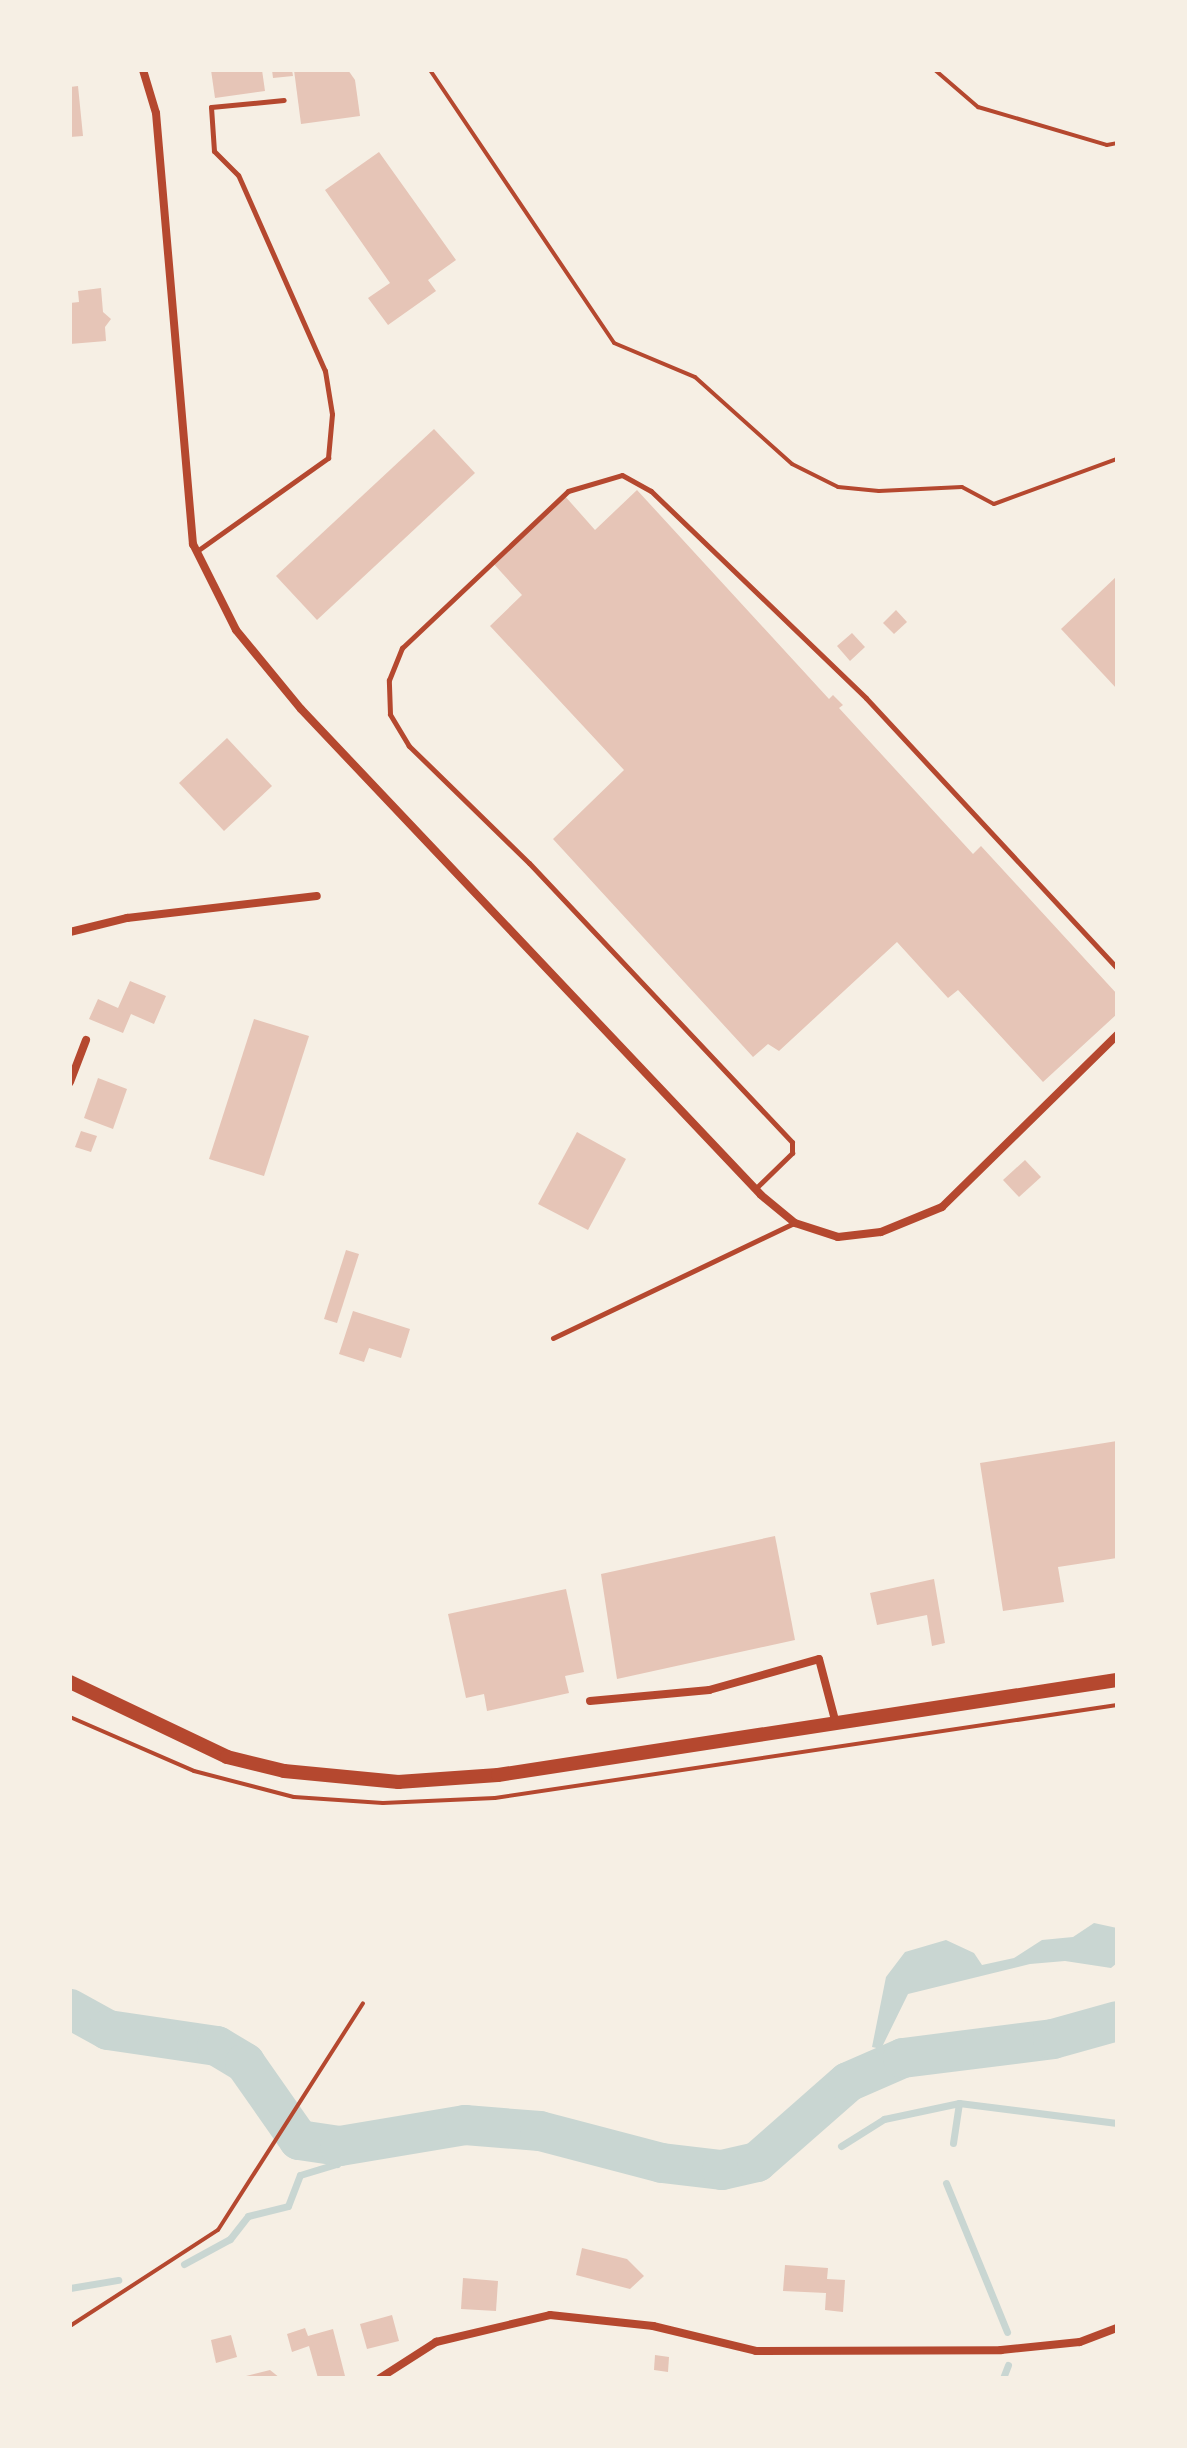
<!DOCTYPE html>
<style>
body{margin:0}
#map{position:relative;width:1187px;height:2448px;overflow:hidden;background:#f6efe4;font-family:"Roboto Condensed",sans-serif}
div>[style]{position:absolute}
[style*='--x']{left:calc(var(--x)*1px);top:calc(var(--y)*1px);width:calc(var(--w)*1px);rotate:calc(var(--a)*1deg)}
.water>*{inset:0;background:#c9d6d2}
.stream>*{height:7px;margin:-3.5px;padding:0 3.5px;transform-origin:3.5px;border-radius:3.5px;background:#c9d6d2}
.river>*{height:40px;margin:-20px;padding:0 20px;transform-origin:20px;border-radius:20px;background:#c9d6d2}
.building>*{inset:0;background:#e6c5b7}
.path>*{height:4px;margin:-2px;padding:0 2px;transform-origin:2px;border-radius:2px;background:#b5482f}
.service>*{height:5px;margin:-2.5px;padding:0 2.5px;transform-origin:2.5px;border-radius:2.5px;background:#b5482f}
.minor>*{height:8px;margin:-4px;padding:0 4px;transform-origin:4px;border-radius:4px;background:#b5482f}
.secondary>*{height:14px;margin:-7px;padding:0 7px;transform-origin:7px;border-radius:7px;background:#b5482f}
span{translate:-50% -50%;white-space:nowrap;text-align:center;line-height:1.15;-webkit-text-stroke:7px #f6efe4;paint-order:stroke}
.frame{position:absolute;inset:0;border:72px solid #f6efe4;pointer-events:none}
</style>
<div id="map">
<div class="water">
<i style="clip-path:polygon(1094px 1923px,1117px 1928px,1117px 1963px,1111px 1968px,1065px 1961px,1030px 1964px,908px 1994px,881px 2049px,872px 2047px,886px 1977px,905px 1952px,946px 1940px,974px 1953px,982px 1965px,1014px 1958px,1042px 1940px,1073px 1937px)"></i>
</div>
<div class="stream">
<i style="--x:953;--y:2143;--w:40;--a:-81.5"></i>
<i style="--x:959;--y:2103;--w:159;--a:7.2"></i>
<i style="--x:841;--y:2146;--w:51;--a:-32.1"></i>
<i style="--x:884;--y:2119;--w:77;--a:-12"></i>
<i style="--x:946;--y:2183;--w:161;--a:67.7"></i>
<i style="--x:184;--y:2264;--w:52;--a:-28.5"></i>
<i style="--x:230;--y:2239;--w:29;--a:-52"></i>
<i style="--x:248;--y:2216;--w:41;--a:-14"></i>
<i style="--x:288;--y:2206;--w:33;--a:-69"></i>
<i style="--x:300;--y:2175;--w:39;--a:-17"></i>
<i style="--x:337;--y:2164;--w:21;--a:-62"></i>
<i style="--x:70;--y:2288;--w:49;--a:-9.5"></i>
<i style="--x:1003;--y:2378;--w:14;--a:-69"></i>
</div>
<div class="river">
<i style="--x:70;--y:2009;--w:43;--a:28.9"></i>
<i style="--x:108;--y:2030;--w:110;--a:8.4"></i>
<i style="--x:217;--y:2046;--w:33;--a:31"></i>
<i style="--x:245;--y:2063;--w:94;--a:55"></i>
<i style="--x:299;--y:2140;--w:41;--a:8.3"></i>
<i style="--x:340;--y:2146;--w:127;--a:-9.5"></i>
<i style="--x:465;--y:2125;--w:75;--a:4.6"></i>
<i style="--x:540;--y:2131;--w:126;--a:14.7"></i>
<i style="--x:662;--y:2163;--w:60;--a:6.7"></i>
<i style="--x:722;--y:2170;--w:36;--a:-13"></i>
<i style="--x:757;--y:2162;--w:121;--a:-41.3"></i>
<i style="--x:848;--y:2082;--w:60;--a:-23.6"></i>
<i style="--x:903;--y:2058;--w:151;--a:-7.2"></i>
<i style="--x:1053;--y:2039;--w:66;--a:-15.7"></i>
</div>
<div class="building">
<i style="clip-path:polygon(211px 70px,262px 70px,265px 91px,215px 98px)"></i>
<i style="clip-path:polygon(272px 70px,292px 70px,293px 76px,273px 78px)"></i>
<i style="clip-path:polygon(294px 70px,348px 70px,355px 80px,360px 116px,301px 124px)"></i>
<i style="clip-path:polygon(78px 86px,83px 136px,70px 137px,70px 87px)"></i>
<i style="clip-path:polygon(379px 152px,456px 260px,428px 280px,436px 291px,388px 325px,368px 298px,390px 283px,325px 190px)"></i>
<i style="clip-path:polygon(101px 288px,103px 312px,111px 319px,105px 327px,106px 341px,70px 344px,70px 303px,79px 302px,78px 291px)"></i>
<i style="clip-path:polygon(434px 429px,475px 473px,317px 620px,276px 576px)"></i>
<i style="clip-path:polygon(637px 490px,829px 699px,833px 695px,843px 705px,839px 708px,973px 854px,981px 846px,1117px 994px,1117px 1014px,1043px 1082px,958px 990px,948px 998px,897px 942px,779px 1051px,768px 1044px,753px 1057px,553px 839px,624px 770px,490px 626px,522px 595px,491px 561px,564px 495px,595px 530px)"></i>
<i style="clip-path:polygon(1117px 576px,1117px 689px,1061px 629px)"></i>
<i style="clip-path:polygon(896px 610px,907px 622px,894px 634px,883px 623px)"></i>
<i style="clip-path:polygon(852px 633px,865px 647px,850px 661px,837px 646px)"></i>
<i style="clip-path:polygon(227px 738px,272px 786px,224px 831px,179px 783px)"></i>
<i style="clip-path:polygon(130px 981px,166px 996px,154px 1024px,131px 1014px,123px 1033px,89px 1019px,98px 999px,118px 1008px)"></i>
<i style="clip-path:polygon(254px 1019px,309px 1036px,264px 1176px,209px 1159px)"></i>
<i style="clip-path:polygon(98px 1078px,127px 1089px,113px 1129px,84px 1118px)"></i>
<i style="clip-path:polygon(81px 1131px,97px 1136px,91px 1152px,75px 1147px)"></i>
<i style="clip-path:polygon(577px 1132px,626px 1159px,588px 1230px,538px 1204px)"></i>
<i style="clip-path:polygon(1025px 1160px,1041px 1177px,1019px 1197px,1003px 1180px)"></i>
<i style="clip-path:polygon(346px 1250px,359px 1254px,337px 1323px,324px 1319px)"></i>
<i style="clip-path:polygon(353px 1311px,410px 1329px,401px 1358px,369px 1348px,364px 1362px,339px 1354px)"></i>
<i style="clip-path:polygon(1117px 1441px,1117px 1558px,1058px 1567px,1064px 1602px,1003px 1611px,980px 1463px)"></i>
<i style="clip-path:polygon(775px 1536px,795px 1640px,617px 1679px,601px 1574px)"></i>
<i style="clip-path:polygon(934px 1579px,945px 1643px,932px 1646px,927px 1615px,877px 1625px,870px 1593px)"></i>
<i style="clip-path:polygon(566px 1589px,584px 1672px,565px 1676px,569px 1693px,487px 1711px,484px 1694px,466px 1698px,448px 1614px)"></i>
<i style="clip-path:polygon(582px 2248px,627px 2259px,644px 2276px,630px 2289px,576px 2275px)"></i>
<i style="clip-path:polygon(785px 2265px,828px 2268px,827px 2279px,845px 2280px,843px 2312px,825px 2310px,826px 2293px,783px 2291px)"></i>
<i style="clip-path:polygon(463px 2278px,498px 2281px,496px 2311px,461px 2309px)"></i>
<i style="clip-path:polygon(392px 2315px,399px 2341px,367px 2349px,360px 2324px)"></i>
<i style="clip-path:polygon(305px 2328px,308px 2336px,333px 2329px,345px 2376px,318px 2378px,309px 2346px,292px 2352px,287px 2334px)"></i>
<i style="clip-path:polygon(231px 2335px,237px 2357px,216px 2363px,211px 2340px)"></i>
<i style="clip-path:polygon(655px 2355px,669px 2357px,668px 2372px,654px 2370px)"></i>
<i style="clip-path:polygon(270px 2370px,280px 2378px,242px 2378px,242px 2377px)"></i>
</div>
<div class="path">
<i style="--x:430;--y:70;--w:329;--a:56"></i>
<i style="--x:614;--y:343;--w:88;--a:22.8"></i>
<i style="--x:695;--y:377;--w:130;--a:41.9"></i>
<i style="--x:792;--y:464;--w:51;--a:26.6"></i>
<i style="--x:838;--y:487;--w:41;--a:5.6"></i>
<i style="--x:879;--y:491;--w:83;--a:-2.8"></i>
<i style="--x:962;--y:487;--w:36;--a:28"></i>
<i style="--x:994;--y:504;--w:131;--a:-20.1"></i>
<i style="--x:935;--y:70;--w:57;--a:40.7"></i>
<i style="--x:978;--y:107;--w:134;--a:16.4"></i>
<i style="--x:1107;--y:145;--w:10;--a:-11"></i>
<i style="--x:70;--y:1717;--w:135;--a:23.5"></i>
<i style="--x:194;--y:1771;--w:103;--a:14.6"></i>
<i style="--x:294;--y:1797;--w:89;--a:3.9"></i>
<i style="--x:383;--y:1803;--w:112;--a:-2.6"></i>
<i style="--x:495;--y:1798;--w:629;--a:-8.5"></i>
<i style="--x:70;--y:2326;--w:176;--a:-33"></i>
<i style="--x:218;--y:2230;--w:269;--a:-57.4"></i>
</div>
<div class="service">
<i style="--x:197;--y:551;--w:161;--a:-35.4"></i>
<i style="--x:328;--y:458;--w:44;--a:-84.8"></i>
<i style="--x:332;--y:414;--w:44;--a:-99.2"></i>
<i style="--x:325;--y:371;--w:214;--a:-113.9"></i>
<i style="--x:238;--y:175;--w:34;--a:-135"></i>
<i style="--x:214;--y:151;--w:44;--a:-93.9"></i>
<i style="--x:211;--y:107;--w:73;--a:-5.5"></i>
<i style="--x:755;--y:1189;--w:52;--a:-44.2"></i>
<i style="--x:792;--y:1153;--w:11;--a:-90"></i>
<i style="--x:792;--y:1142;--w:383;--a:-133.3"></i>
<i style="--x:529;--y:863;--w:168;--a:-135.7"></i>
<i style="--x:409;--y:746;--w:37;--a:-121"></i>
<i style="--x:390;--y:714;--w:34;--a:-92"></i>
<i style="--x:389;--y:680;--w:35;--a:-68"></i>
<i style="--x:402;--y:648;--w:228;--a:-43.4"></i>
<i style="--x:568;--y:491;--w:56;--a:-16.5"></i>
<i style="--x:622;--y:475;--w:33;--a:29"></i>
<i style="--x:651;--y:491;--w:298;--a:43.9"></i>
<i style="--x:866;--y:698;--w:369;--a:47.1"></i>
<i style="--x:553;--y:1338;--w:267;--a:-25.5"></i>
</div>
<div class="minor">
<i style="--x:143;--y:70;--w:45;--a:73.2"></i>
<i style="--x:156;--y:113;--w:433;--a:85.1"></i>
<i style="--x:193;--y:544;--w:96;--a:63.4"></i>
<i style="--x:236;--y:630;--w:102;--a:50.6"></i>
<i style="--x:301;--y:709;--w:669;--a:46.57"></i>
<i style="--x:761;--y:1195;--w:44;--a:39.5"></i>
<i style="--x:795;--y:1223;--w:45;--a:18"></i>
<i style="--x:838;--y:1237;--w:43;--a:-6.6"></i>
<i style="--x:881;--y:1232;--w:66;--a:-22.3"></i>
<i style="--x:942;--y:1207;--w:245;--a:-44.5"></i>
<i style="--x:70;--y:932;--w:59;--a:-13.8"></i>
<i style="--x:127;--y:918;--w:191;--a:-6.6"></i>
<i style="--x:70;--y:1082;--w:45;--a:-69.1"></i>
<i style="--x:590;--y:1701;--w:120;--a:-5.3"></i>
<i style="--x:709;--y:1690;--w:114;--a:-15.7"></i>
<i style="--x:819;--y:1659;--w:63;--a:75.3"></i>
<i style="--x:380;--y:2378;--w:67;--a:-32.7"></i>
<i style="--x:436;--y:2342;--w:117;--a:-13.3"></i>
<i style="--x:550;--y:2315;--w:104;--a:6.1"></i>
<i style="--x:653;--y:2326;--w:106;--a:13.6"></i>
<i style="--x:756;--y:2351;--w:245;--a:-0.2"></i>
<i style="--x:1001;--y:2350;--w:79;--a:-5.8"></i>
<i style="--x:1080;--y:2342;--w:40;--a:-21"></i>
</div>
<div class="secondary">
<i style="--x:70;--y:1682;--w:174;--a:25.5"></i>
<i style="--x:227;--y:1757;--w:59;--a:13.8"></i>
<i style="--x:284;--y:1771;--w:115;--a:5.5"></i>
<i style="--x:398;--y:1782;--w:100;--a:-4"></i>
<i style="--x:498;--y:1775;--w:626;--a:-8.73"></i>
</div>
<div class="frame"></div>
</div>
